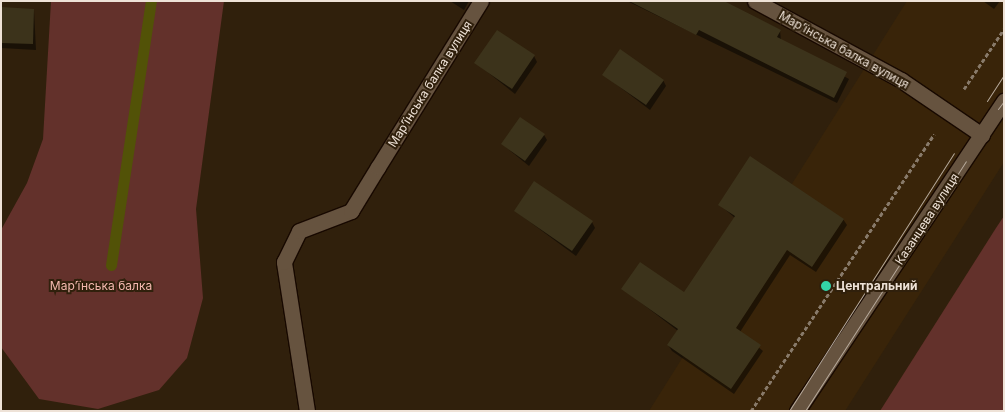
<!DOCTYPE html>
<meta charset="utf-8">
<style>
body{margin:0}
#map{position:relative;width:1005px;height:412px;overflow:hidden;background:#30200c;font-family:Inter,sans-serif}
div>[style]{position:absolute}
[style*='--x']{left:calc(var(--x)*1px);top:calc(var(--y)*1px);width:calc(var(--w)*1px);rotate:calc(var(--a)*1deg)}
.built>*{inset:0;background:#392409}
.green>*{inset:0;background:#63312b}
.shadow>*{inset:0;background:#0007}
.stream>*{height:11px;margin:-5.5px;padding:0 5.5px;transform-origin:5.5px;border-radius:5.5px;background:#525207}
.building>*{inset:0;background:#3c331b}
.path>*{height:3px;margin-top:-1.5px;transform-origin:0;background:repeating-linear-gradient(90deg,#887a6a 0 4px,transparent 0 6.5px)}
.roads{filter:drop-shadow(1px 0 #180900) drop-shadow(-1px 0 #180900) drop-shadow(0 1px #180900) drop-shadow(0 -1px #180900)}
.lane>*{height:15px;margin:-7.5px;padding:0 7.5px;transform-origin:7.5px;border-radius:7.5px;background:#66533f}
.street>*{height:15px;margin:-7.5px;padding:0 7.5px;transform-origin:7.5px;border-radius:7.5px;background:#66533f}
.tram>*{height:1px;margin:-0.5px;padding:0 0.5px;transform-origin:0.5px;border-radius:0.5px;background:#b7aa9c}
.dots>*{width:14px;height:14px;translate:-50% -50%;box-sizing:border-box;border:2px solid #30200c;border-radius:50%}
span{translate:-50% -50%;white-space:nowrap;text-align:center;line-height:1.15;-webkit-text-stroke:4px #30200c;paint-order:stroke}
.street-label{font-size:12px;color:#eee2d7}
.park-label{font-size:12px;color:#f3b8ae}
.poi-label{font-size:12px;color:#eee2d7;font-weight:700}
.left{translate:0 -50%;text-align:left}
.frame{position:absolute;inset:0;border:2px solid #eee2d7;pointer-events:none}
</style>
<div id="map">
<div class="built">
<i style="clip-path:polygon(907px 1px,1004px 1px,1004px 162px,845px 411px,649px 411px)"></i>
</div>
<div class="green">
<i style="clip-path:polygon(51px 1px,224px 1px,196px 209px,203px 298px,187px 358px,159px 390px,98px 409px,39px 399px,1px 347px,1px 230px,27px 183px,43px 139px)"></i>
<i style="clip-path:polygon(1004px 216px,1004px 411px,880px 411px,996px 228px)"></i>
</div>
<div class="shadow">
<i style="clip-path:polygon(450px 1px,469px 1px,464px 10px)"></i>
<i style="clip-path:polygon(627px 1px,720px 1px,780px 30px,781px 41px,849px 79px,837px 103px)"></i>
<i style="clip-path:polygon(983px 1px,1000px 1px,994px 9px)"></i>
<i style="clip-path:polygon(1px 9px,34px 10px,36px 50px,1px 48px)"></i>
<i style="clip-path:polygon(534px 56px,537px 62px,515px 94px,476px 63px)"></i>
<i style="clip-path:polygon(604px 75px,663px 80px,666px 86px,650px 110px)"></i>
<i style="clip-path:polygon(544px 135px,547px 140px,529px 166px,502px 144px)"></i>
<i style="clip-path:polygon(720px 205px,843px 219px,847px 225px,816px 272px,790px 255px,740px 332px,763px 351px,734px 394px,672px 351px,668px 345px,678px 331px,623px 289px,684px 294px,735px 218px)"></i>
<i style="clip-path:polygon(515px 211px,592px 222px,595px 228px,576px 256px)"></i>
</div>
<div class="stream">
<i style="--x:111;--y:265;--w:267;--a:-81.4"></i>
</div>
<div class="building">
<i style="clip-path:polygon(629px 1px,724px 1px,781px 30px,777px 37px,847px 72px,834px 98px,699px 30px,696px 35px)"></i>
<i style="clip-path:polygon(1px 7px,34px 9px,33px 44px,1px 43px)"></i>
<i style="clip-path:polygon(497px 30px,535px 55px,512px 89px,474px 63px)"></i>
<i style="clip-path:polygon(620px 49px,664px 80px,646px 105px,602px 75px)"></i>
<i style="clip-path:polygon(520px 117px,545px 134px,525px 161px,501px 144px)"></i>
<i style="clip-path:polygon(750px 156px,844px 219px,812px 267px,787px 250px,736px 328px,761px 345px,731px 389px,667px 345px,678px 329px,621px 289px,640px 262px,684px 292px,735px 216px,718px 205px)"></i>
<i style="clip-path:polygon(534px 181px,593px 221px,572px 251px,514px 211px)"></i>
</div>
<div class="path">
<i style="--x:964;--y:89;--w:72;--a:-56.3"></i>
<i style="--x:751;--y:411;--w:332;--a:-56.5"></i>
</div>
<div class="roads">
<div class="lane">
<i style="--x:307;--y:411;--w:151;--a:-98.8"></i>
<i style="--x:284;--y:262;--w:34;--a:-64"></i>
<i style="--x:299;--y:231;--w:56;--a:-21"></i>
<i style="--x:351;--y:211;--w:52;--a:-58.5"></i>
</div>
<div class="street">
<i style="--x:755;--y:1;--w:166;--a:28.4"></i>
<i style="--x:901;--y:80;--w:98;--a:34.2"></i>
<i style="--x:378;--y:167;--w:195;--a:-58.2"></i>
<i style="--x:797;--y:411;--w:373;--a:-56.3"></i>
</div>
</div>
<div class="tram">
<i style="--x:987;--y:101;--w:31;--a:-57"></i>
<i style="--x:998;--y:109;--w:10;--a:-53"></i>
<i style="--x:789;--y:411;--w:306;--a:-57.4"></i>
<i style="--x:805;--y:411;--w:297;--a:-57.2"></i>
</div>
<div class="dots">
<i style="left:826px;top:286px;background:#33d4a8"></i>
</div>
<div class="street-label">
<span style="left:844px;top:50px;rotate:29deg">Мар’їнська балка вулиця</span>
<span style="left:430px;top:84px;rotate:-58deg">Мар’їнська балка вулиця</span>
<span style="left:927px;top:219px;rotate:-57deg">Казанцева вулиця</span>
</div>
<div class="park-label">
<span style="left:101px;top:286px">Мар’їнська балка</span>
</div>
<div class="poi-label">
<span class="left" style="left:836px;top:286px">Центральний</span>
</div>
<div class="frame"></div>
</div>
